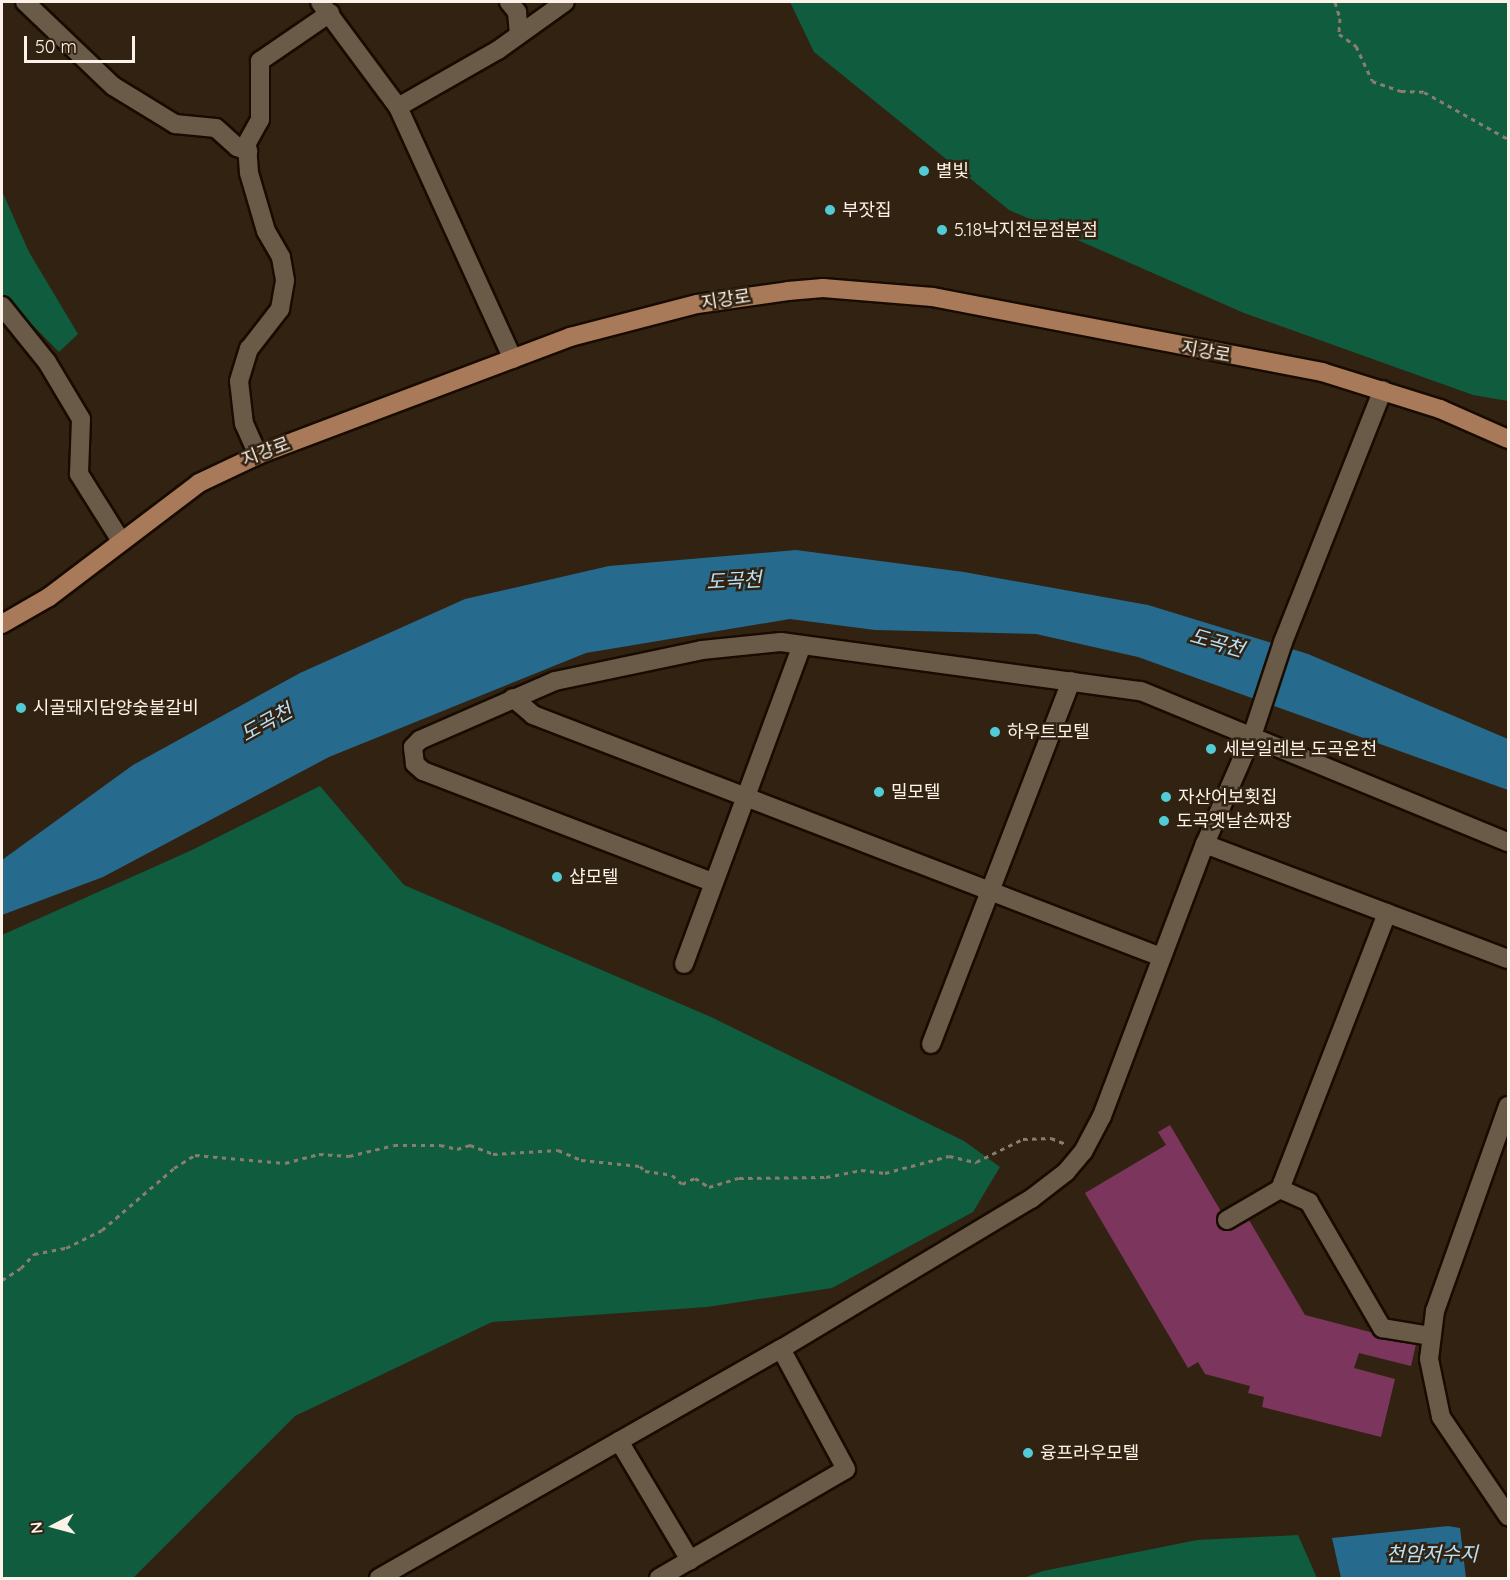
<!DOCTYPE html>
<meta charset="utf-8">
<style>
body{margin:0}
#map{position:relative;width:1510px;height:1580px;overflow:hidden;background:#312212;font-family:Quicksand,"Noto Sans KR",sans-serif}
div>[style]{position:absolute}
[style*='--x']{left:calc(var(--x)*1px);top:calc(var(--y)*1px);width:calc(var(--w)*1px);rotate:calc(var(--a)*1deg)}
.forest>*{inset:0;background:#0f5c3f}
.water>*{inset:0;background:#266b8d}
.building>*{inset:0;background:#7c365e}
.path>*{height:3px;margin-top:-1.5px;transform-origin:0;background:repeating-linear-gradient(90deg,#897d6f 0 4.5px,transparent 0 9px)}
.roads{filter:drop-shadow(2px 0 #180b00) drop-shadow(-2px 0 #180b00) drop-shadow(0 2px #180b00) drop-shadow(0 -2px #180b00)}
.minor>*{height:18px;margin:-9px;padding:0 9px;transform-origin:9px;border-radius:9px;background:#6a5a48}
.major>*{height:18px;margin:-9px;padding:0 9px;transform-origin:9px;border-radius:9px;background:#a87a59}
.dots>*{width:16px;height:16px;translate:-50% -50%;box-sizing:border-box;border:3px solid #312212;border-radius:50%}
span{translate:-50% -50%;white-space:nowrap;text-align:center;line-height:1.15;-webkit-text-stroke:5px #312212;paint-order:stroke}
.poi-label{font-size:18px;color:#fcf2e7}
.left{translate:0 -50%;text-align:left}
.street-label{font-size:18px;color:#fcf2e7}
.water-label{font-size:20px;color:#b8e2fa;font-style:italic}
.frame{position:absolute;inset:0;border:3px solid #fcf2e7;pointer-events:none}
.north{position:absolute;left:24px;top:1496px;width:60px;height:60px;-webkit-text-stroke:4px #312212;paint-order:stroke;rotate:264deg;font-size:16px;font-weight:700;line-height:24px;text-align:center;color:#fcf2e7}
.north::after{content:'';display:block;margin:auto;width:21px;height:27px;background:#fcf2e7;clip-path:polygon(50% 0,100% 100%,50% 72%,0 100%)}
.scale{position:absolute;left:24px;top:36px;width:111px;height:27px;box-sizing:border-box;border:3px solid #fcf2e7;border-top:0;padding-left:8px;font-size:18px;line-height:21px;white-space:nowrap;color:#fcf2e7;-webkit-text-stroke:4px #312212;paint-order:stroke}
</style>
<div id="map">
<div class="forest">
<i style="clip-path:polygon(790px 2px,1508px 2px,1508px 401px,1473px 395px,1244px 313px,1009px 210px,814px 52px)"></i>
<i style="clip-path:polygon(2px 191px,29px 252px,78px 334px,59px 352px,2px 294px)"></i>
<i style="clip-path:polygon(320px 786px,404px 885px,711px 1017px,964px 1141px,1000px 1167px,973px 1212px,832px 1288px,707px 1307px,492px 1322px,295px 1416px,133px 1578px,2px 1578px,2px 935px,192px 850px)"></i>
<i style="clip-path:polygon(1298px 1535px,1317px 1578px,1023px 1578px,1043px 1571px,1197px 1540px)"></i>
</div>
<div class="water">
<i style="clip-path:polygon(796px 550px,964px 572px,1148px 605px,1308px 654px,1508px 739px,1508px 790px,1138px 657px,1036px 634px,875px 630px,790px 619px,586px 653px,329px 757px,103px 877px,2px 915px,2px 860px,133px 765px,300px 673px,465px 599px,609px 566px)"></i>
<i style="clip-path:polygon(1448px 1526px,1460px 1528px,1466px 1578px,1341px 1578px,1332px 1538px)"></i>
</div>
<div class="building">
<i style="clip-path:polygon(1170px 1125px,1229px 1225px,1246px 1215px,1305px 1315px,1416px 1344px,1411px 1366px,1359px 1353px,1354px 1368px,1395px 1379px,1381px 1437px,1262px 1407px,1264px 1397px,1248px 1393px,1250px 1386px,1205px 1374px,1198px 1362px,1188px 1368px,1085px 1193px,1166px 1145px,1158px 1132px)"></i>
</div>
<div class="path">
<i style="--x:1335;--y:2;--w:17;--a:73"></i>
<i style="--x:1340;--y:18;--w:16;--a:94"></i>
<i style="--x:1339;--y:34;--w:21;--a:35"></i>
<i style="--x:1356;--y:46;--w:38;--a:65"></i>
<i style="--x:1372;--y:81;--w:31;--a:19"></i>
<i style="--x:1401;--y:91;--w:23;--a:2"></i>
<i style="--x:1424;--y:92;--w:96;--a:29.2"></i>
<i style="--x:2;--y:1280;--w:22;--a:-32"></i>
<i style="--x:21;--y:1268;--w:19;--a:-47"></i>
<i style="--x:34;--y:1254;--w:33;--a:-11"></i>
<i style="--x:66;--y:1248;--w:40;--a:-26.6"></i>
<i style="--x:102;--y:1230;--w:95;--a:-40.7"></i>
<i style="--x:174;--y:1168;--w:25;--a:-32"></i>
<i style="--x:195;--y:1155;--w:90;--a:5.1"></i>
<i style="--x:285;--y:1163;--w:35;--a:-15"></i>
<i style="--x:319;--y:1154;--w:30;--a:4"></i>
<i style="--x:349;--y:1156;--w:46;--a:-13.7"></i>
<i style="--x:394;--y:1145;--w:46;--a:0"></i>
<i style="--x:440;--y:1145;--w:17;--a:13"></i>
<i style="--x:457;--y:1149;--w:14;--a:-17"></i>
<i style="--x:470;--y:1145;--w:25;--a:21"></i>
<i style="--x:493;--y:1154;--w:65;--a:-3.5"></i>
<i style="--x:558;--y:1150;--w:25;--a:23"></i>
<i style="--x:581;--y:1160;--w:59;--a:5.8"></i>
<i style="--x:640;--y:1166;--w:7;--a:45"></i>
<i style="--x:645;--y:1171;--w:27;--a:8"></i>
<i style="--x:672;--y:1175;--w:13;--a:42"></i>
<i style="--x:682;--y:1184;--w:14;--a:-25"></i>
<i style="--x:695;--y:1178;--w:17;--a:33"></i>
<i style="--x:709;--y:1187;--w:31;--a:-17"></i>
<i style="--x:739;--y:1178;--w:87;--a:-0.7"></i>
<i style="--x:826;--y:1177;--w:36;--a:-11"></i>
<i style="--x:861;--y:1170;--w:24;--a:7"></i>
<i style="--x:885;--y:1173;--w:66;--a:-14.9"></i>
<i style="--x:949;--y:1156;--w:28;--a:13"></i>
<i style="--x:976;--y:1162;--w:52;--a:-26.1"></i>
<i style="--x:1023;--y:1139;--w:28;--a:-2"></i>
<i style="--x:1051;--y:1138;--w:18;--a:22"></i>
</div>
<div class="roads">
<div class="minor">
<i style="--x:25;--y:2;--w:122;--a:43.7"></i>
<i style="--x:113;--y:86;--w:73;--a:31.5"></i>
<i style="--x:175;--y:124;--w:41;--a:5.6"></i>
<i style="--x:216;--y:128;--w:28;--a:42"></i>
<i style="--x:237;--y:147;--w:12;--a:20"></i>
<i style="--x:320;--y:2;--w:131;--a:53.4"></i>
<i style="--x:398;--y:107;--w:277;--a:65.5"></i>
<i style="--x:509;--y:2;--w:13;--a:51"></i>
<i style="--x:517;--y:12;--w:21;--a:85"></i>
<i style="--x:398;--y:107;--w:115;--a:-29.7"></i>
<i style="--x:498;--y:50;--w:82;--a:-35.6"></i>
<i style="--x:2;--y:306;--w:72;--a:51.2"></i>
<i style="--x:47;--y:362;--w:66;--a:59.2"></i>
<i style="--x:81;--y:419;--w:55;--a:92.1"></i>
<i style="--x:79;--y:474;--w:79;--a:57.9"></i>
<i style="--x:258;--y:455;--w:34;--a:-114"></i>
<i style="--x:244;--y:424;--w:43;--a:-96.6"></i>
<i style="--x:239;--y:381;--w:34;--a:-73"></i>
<i style="--x:249;--y:349;--w:51;--a:-52.2"></i>
<i style="--x:280;--y:309;--w:29;--a:-80"></i>
<i style="--x:285;--y:280;--w:23;--a:-100"></i>
<i style="--x:281;--y:257;--w:30;--a:-120"></i>
<i style="--x:266;--y:231;--w:60;--a:-106.3"></i>
<i style="--x:249;--y:173;--w:30;--a:-94"></i>
<i style="--x:247;--y:143;--w:26;--a:-61"></i>
<i style="--x:260;--y:120;--w:59;--a:-90"></i>
<i style="--x:260;--y:61;--w:85;--a:-34.4"></i>
<i style="--x:513;--y:698;--w:26;--a:40"></i>
<i style="--x:533;--y:715;--w:673;--a:21.07"></i>
<i style="--x:1205;--y:844;--w:324;--a:20.8"></i>
<i style="--x:712;--y:882;--w:310;--a:-159"></i>
<i style="--x:423;--y:771;--w:11;--a:-139"></i>
<i style="--x:415;--y:764;--w:17;--a:-97"></i>
<i style="--x:413;--y:747;--w:10;--a:-45"></i>
<i style="--x:420;--y:740;--w:147;--a:-23.6"></i>
<i style="--x:555;--y:681;--w:150;--a:-11.9"></i>
<i style="--x:702;--y:650;--w:79;--a:-5.8"></i>
<i style="--x:781;--y:642;--w:363;--a:7.8"></i>
<i style="--x:1141;--y:691;--w:397;--a:22.4"></i>
<i style="--x:684;--y:964;--w:340;--a:-69.7"></i>
<i style="--x:931;--y:1044;--w:389;--a:-68.9"></i>
<i style="--x:1508;--y:1106;--w:218;--a:109.6"></i>
<i style="--x:1435;--y:1311;--w:48;--a:97.1"></i>
<i style="--x:1429;--y:1359;--w:59;--a:78.3"></i>
<i style="--x:1441;--y:1417;--w:120;--a:55.9"></i>
<i style="--x:1280;--y:1189;--w:32;--a:24"></i>
<i style="--x:1309;--y:1202;--w:146;--a:59.9"></i>
<i style="--x:1382;--y:1328;--w:50;--a:9.3"></i>
<i style="--x:1227;--y:1220;--w:61;--a:-30.3"></i>
<i style="--x:1280;--y:1189;--w:296;--a:-68.8"></i>
<i style="--x:619;--y:1441;--w:139;--a:59.2"></i>
<i style="--x:379;--y:1578;--w:463;--a:-29.7"></i>
<i style="--x:781;--y:1349;--w:292;--a:-31"></i>
<i style="--x:1031;--y:1199;--w:44;--a:-37.6"></i>
<i style="--x:1066;--y:1172;--w:26;--a:-50"></i>
<i style="--x:1083;--y:1152;--w:41;--a:-62.2"></i>
<i style="--x:1102;--y:1116;--w:291;--a:-69.3"></i>
<i style="--x:1205;--y:844;--w:118;--a:-66.5"></i>
<i style="--x:1252;--y:736;--w:99;--a:-71.7"></i>
<i style="--x:1283;--y:642;--w:271;--a:-68.4"></i>
<i style="--x:659;--y:1578;--w:216;--a:-30.2"></i>
<i style="--x:846;--y:1469;--w:136;--a:-118.4"></i>
</div>
<div class="major">
<i style="--x:2;--y:624;--w:54;--a:-29.9"></i>
<i style="--x:49;--y:597;--w:188;--a:-37.2"></i>
<i style="--x:199;--y:483;--w:65;--a:-25.4"></i>
<i style="--x:258;--y:455;--w:334;--a:-20.7"></i>
<i style="--x:570;--y:337;--w:131;--a:-14.6"></i>
<i style="--x:697;--y:304;--w:92;--a:-8.1"></i>
<i style="--x:788;--y:291;--w:35;--a:-5"></i>
<i style="--x:823;--y:288;--w:110;--a:4.7"></i>
<i style="--x:933;--y:297;--w:396;--a:10.9"></i>
<i style="--x:1322;--y:372;--w:124;--a:17.4"></i>
<i style="--x:1440;--y:409;--w:74;--a:23.8"></i>
</div>
</div>
<div class="dots">
<i style="left:924px;top:171px;background:#51ccd4"></i>
<i style="left:830px;top:210px;background:#51ccd4"></i>
<i style="left:942px;top:230px;background:#51ccd4"></i>
<i style="left:21px;top:708px;background:#51ccd4"></i>
<i style="left:995px;top:732px;background:#51ccd4"></i>
<i style="left:1211px;top:749px;background:#51ccd4"></i>
<i style="left:879px;top:792px;background:#51ccd4"></i>
<i style="left:1166px;top:797px;background:#51ccd4"></i>
<i style="left:1164px;top:821px;background:#51ccd4"></i>
<i style="left:557px;top:877px;background:#51ccd4"></i>
<i style="left:1028px;top:1453px;background:#51ccd4"></i>
</div>
<div class="poi-label">
<span class="left" style="left:936px;top:171px">별빛</span>
<span class="left" style="left:842px;top:210px">부잣집</span>
<span class="left" style="left:954px;top:230px">5.18낙지전문점분점</span>
<span class="left" style="left:33px;top:708px">시골돼지담양숯불갈비</span>
<span class="left" style="left:1007px;top:732px">하우트모텔</span>
<span class="left" style="left:1223px;top:749px">세븐일레븐 도곡온천</span>
<span class="left" style="left:891px;top:792px">밀모텔</span>
<span class="left" style="left:1178px;top:797px">자산어보횟집</span>
<span class="left" style="left:1176px;top:821px">도곡옛날손짜장</span>
<span class="left" style="left:569px;top:877px">샵모텔</span>
<span class="left" style="left:1040px;top:1453px">융프라우모텔</span>
</div>
<div class="street-label">
<span style="left:726px;top:300px;rotate:-9deg">지강로</span>
<span style="left:1206px;top:352px;rotate:10deg">지강로</span>
<span style="left:266px;top:452px;rotate:-21deg">지강로</span>
</div>
<div class="water-label">
<span style="left:734px;top:580px;rotate:-3deg">도곡천</span>
<span style="left:1217px;top:642px;rotate:16deg">도곡천</span>
<span style="left:266px;top:722px;rotate:-29deg">도곡천</span>
<span style="left:1432px;top:1553px">천암저수지</span>
</div>
<div class="frame"></div>
<div class="north">N</div>
<div class="scale">50 m</div>
</div>
